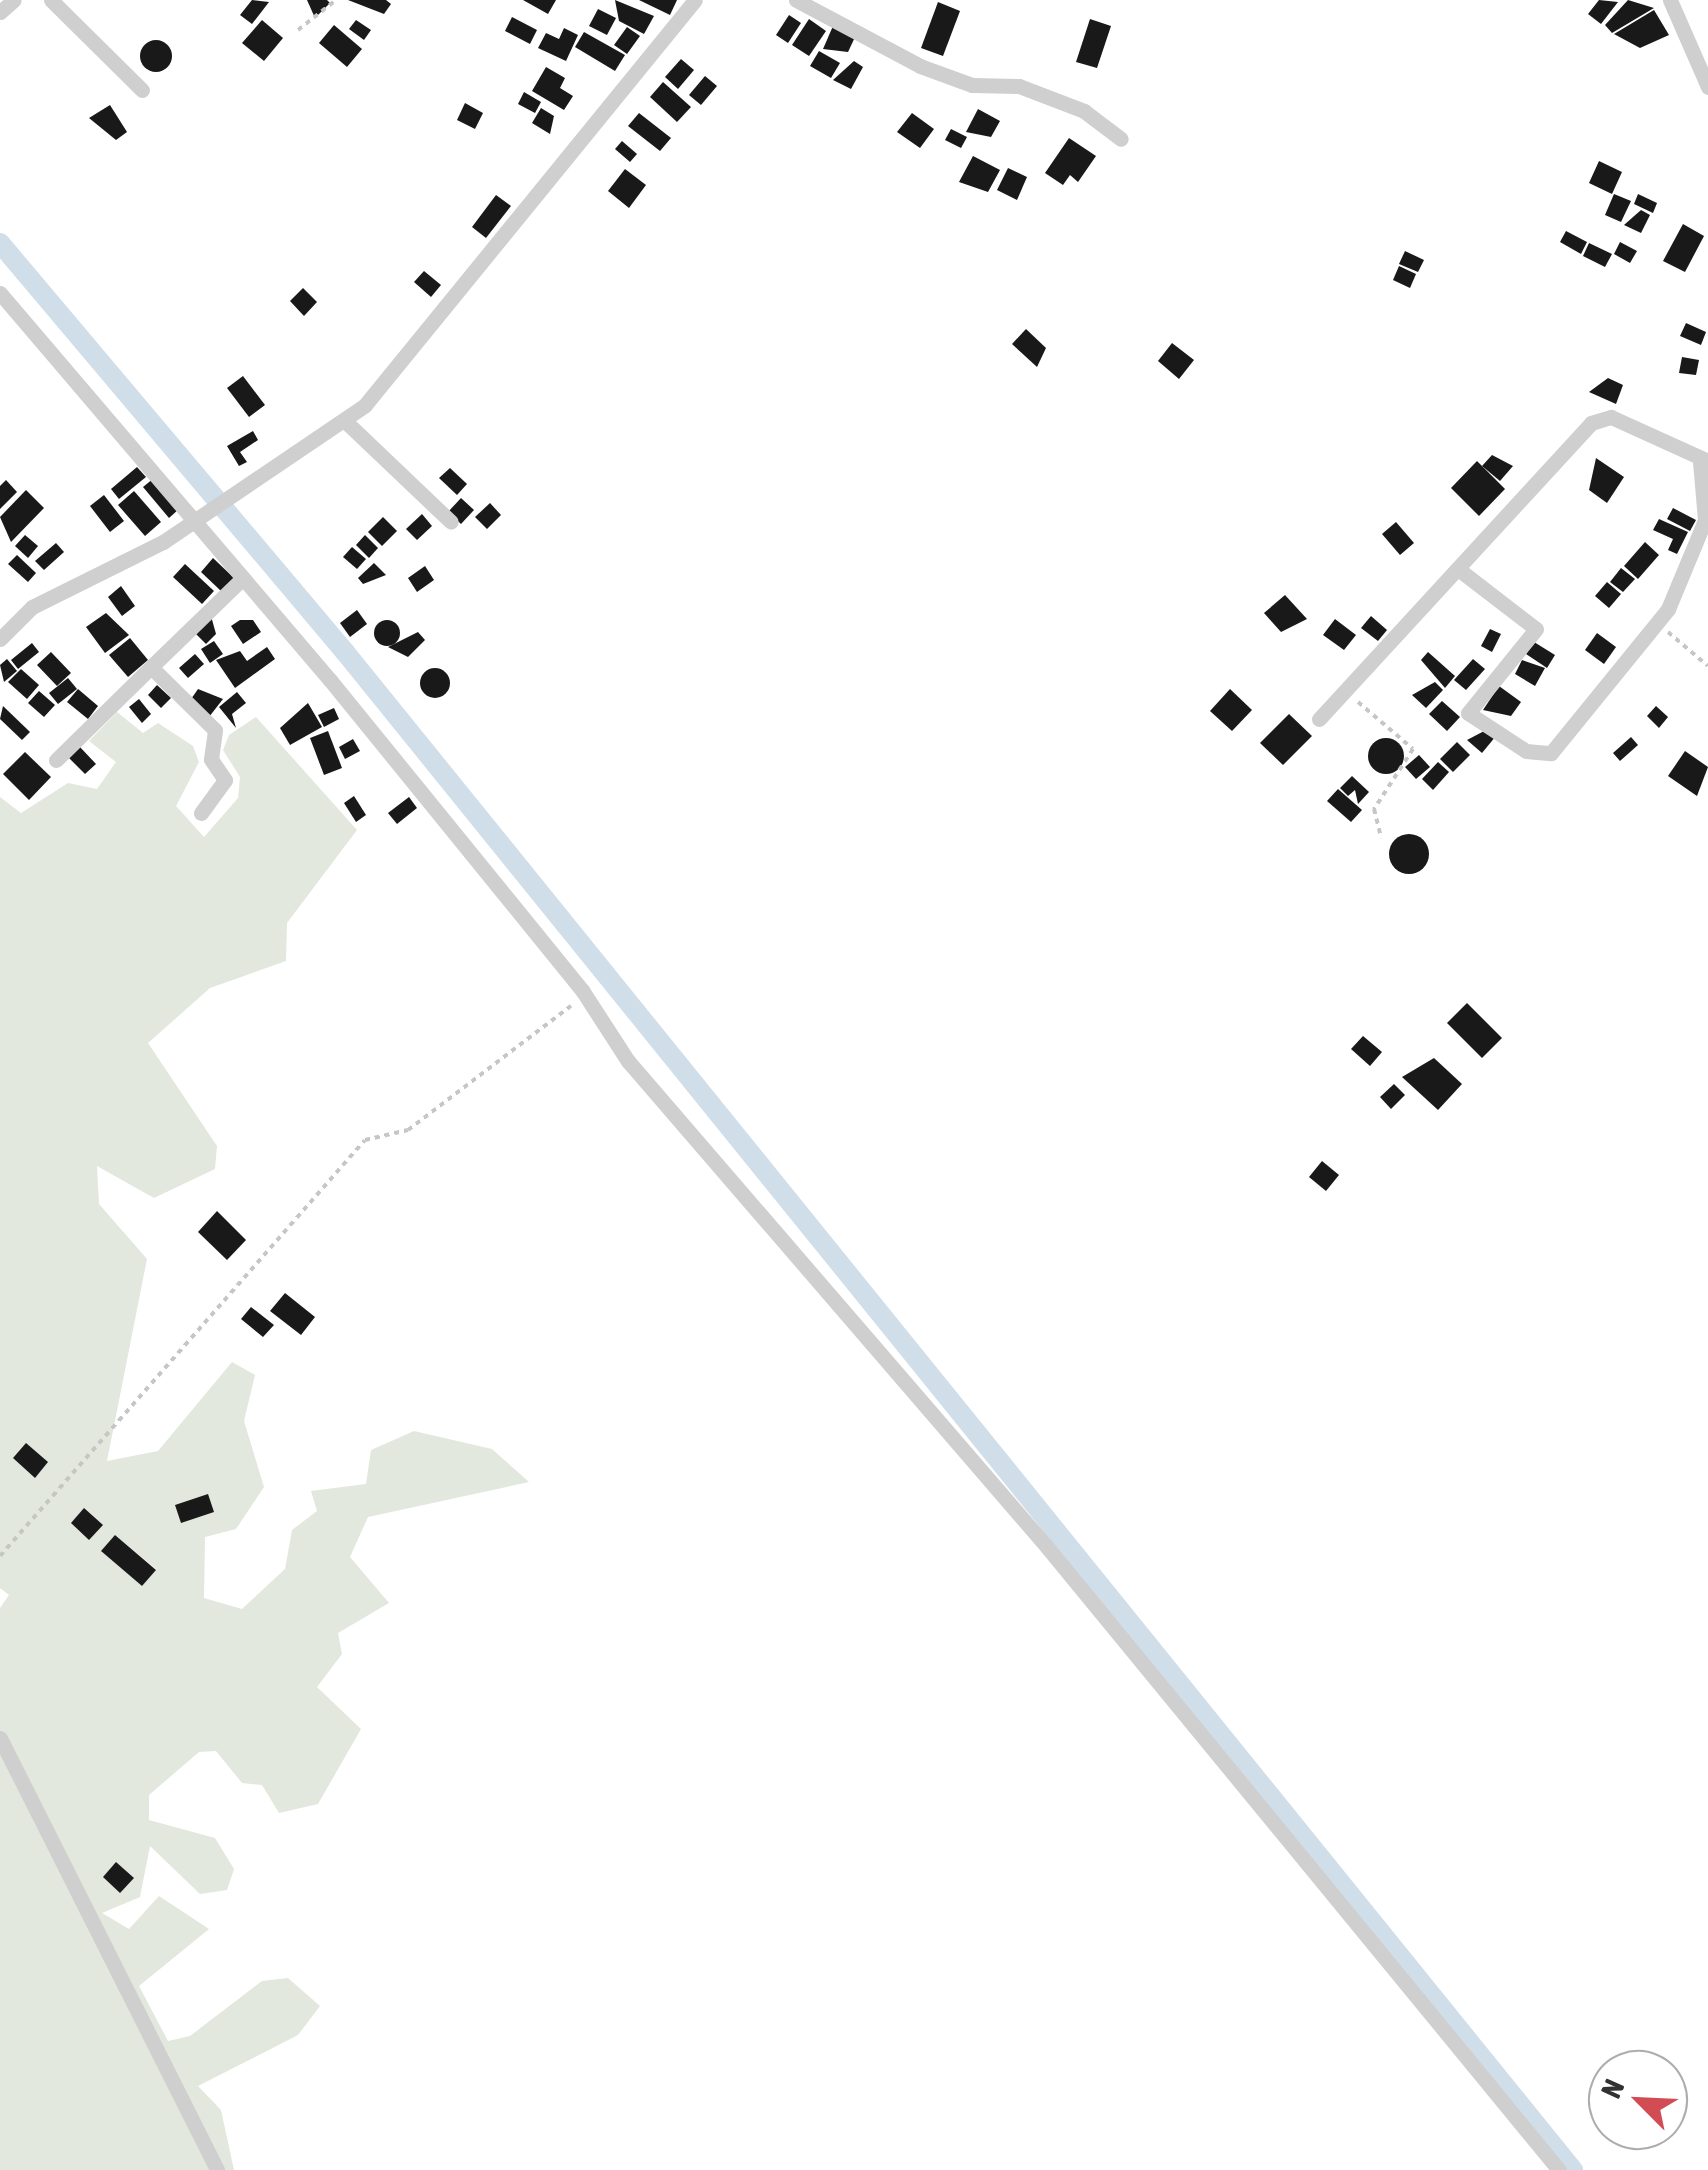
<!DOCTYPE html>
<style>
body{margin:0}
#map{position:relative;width:1708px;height:2170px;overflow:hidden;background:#fff;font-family:"Asap Condensed",sans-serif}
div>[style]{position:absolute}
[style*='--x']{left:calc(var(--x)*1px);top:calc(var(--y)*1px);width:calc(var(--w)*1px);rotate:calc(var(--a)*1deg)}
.green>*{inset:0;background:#e2e8dd}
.canal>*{height:20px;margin:-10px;padding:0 10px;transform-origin:10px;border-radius:10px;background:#cfdee8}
.building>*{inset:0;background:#191919}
.round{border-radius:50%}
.path>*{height:4px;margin-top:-2px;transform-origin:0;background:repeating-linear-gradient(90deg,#c6c6c6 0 5px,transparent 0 10px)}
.street>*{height:15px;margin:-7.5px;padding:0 7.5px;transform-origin:7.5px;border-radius:7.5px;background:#cfcfcf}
span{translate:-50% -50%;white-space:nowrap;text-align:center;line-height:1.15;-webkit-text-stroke:10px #fff;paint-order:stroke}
.north{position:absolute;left:1588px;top:2050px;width:100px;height:100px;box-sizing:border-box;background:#fff;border:2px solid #adadad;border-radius:50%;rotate:294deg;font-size:28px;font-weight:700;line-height:40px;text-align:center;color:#323232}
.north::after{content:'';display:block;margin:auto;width:35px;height:45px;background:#d24c54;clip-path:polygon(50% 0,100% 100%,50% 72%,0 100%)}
</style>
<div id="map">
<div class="green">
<i style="clip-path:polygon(evenodd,117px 712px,143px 733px,158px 723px,193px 746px,199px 762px,176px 806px,204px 837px,238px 798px,240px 777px,223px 750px,229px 735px,256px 717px,357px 830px,287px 923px,286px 961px,210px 988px,148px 1043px,217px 1146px,215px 1169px,154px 1198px,97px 1166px,99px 1204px,147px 1259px,107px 1461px,158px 1451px,232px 1362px,255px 1375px,244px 1421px,264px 1487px,236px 1529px,205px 1537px,204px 1598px,242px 1609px,285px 1569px,292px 1530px,317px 1511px,311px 1491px,366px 1484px,371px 1450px,414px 1431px,492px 1449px,529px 1482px,368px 1517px,350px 1557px,389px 1603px,338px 1633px,342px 1654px,317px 1687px,361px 1729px,318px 1804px,279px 1813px,262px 1785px,242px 1783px,216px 1751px,199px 1752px,149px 1795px,149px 1820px,215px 1838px,234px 1869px,227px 1890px,200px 1894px,150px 1846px,140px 1897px,102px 1913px,129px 1929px,159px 1896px,209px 1929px,139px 1986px,168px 2041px,190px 2036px,262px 1981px,288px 1978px,320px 2006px,298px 2035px,198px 2086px,221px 2110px,234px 2170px,0 2170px,0 1608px,9px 1595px,0 1588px,0 797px,21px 813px,68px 783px,97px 789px,116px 762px,89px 741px,117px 712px,115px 1535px,156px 1569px,142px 1586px,102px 1552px,115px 1535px)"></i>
</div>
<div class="canal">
<i style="--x:0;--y:243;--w:535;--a:49.85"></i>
<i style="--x:345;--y:652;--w:1953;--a:51.03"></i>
</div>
<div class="building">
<i style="clip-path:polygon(252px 0,269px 2px,252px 24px,240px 15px)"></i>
<i style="clip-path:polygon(307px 0,327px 0,330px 3px,315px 18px)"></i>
<i style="clip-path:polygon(348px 0,386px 0,391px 4px,384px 14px)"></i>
<i style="clip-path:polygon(523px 0,556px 0,548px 14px)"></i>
<i style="clip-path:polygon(615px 0,654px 16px,644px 34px,619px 21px)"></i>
<i style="clip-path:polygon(639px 0,677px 0,670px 15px)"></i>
<i style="clip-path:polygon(1599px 0,1618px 2px,1601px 24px,1588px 14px)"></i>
<i style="clip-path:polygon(1628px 0,1654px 8px,1612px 33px,1605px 25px)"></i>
<i style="clip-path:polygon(938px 2px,960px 11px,943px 56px,921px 48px)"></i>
<i style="clip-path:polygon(598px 9px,616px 18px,607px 35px,589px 26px)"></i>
<i style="clip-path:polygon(1654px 10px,1669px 35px,1640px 48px,1614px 34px)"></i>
<i style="clip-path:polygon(789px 15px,801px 23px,788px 43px,776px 35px)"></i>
<i style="clip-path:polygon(512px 17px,537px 30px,530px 44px,505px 31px)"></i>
<i style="clip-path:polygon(809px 19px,826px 31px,809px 56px,792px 45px)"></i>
<i style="clip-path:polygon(1090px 19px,1111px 26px,1097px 68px,1076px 62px)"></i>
<i style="clip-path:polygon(262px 20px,283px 38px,264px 61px,242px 43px)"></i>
<i style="clip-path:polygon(356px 20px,371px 30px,364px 40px,349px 29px)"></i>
<i style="clip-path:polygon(334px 25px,362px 49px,347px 67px,319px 43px)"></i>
<i style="clip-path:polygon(833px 26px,856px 35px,848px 52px,823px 49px)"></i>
<i style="clip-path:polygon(627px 27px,640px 36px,627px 54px,614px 45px)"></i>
<i style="clip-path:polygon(564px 28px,578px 35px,566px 61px,538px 48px,546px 33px,559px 39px)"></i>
<i style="clip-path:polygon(584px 32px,625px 55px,615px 71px,575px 47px)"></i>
<i class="round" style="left:140px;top:40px;width:32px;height:32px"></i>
<i style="clip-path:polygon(819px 51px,840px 63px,831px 78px,810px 66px)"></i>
<i style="clip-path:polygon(681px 59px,694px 70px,678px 89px,665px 77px)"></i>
<i style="clip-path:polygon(854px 61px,863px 67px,851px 89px,833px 80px)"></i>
<i style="clip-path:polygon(546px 67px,565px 78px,560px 88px,573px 96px,564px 110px,532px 91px)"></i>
<i style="clip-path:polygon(705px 76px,717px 86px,701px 105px,689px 95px)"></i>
<i style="clip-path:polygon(663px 82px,691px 107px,677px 122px,650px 97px)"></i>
<i style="clip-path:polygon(524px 92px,541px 102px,535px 113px,518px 104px)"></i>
<i style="clip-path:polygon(465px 103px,483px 113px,475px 129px,457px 120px)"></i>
<i style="clip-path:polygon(110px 105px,127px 132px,116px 140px,89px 118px)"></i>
<i style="clip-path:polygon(541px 108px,554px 116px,550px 134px,532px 123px)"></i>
<i style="clip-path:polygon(978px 109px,1000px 121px,991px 137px,966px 132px)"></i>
<i style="clip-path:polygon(639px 113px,671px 138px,660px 151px,628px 126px)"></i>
<i style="clip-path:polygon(912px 113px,934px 129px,920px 148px,897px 132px)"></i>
<i style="clip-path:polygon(951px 129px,967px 137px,961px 148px,945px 140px)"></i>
<i style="clip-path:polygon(1069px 138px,1096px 156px,1078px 182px,1070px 175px,1063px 185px,1045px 173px)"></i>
<i style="clip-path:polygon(622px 141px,637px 154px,630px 162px,615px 149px)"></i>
<i style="clip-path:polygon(973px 156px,1000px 170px,988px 192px,959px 182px)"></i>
<i style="clip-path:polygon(1599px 161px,1622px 172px,1612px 194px,1589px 183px)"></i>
<i style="clip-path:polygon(1008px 168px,1027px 177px,1017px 200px,997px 190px)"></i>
<i style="clip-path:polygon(625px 169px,646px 185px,629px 208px,608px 191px)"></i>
<i style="clip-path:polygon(1614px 194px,1631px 201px,1621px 222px,1605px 215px)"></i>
<i style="clip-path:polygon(1638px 194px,1657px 203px,1653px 213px,1634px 204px)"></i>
<i style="clip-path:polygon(496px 195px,511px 206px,486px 238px,472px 227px)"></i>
<i style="clip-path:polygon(1641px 210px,1650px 215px,1641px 233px,1624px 225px)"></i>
<i style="clip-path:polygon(1683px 224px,1704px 236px,1685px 272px,1663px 261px)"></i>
<i style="clip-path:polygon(1566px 231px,1587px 242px,1581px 254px,1560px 242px)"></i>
<i style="clip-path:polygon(1620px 242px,1637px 251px,1630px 263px,1614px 254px)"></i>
<i style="clip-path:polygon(1589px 243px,1612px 254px,1605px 267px,1583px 256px)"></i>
<i style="clip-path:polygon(1405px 251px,1424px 260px,1418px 272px,1399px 264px)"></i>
<i style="clip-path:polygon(1399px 266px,1416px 274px,1410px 288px,1393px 280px)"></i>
<i style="clip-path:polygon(424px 271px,441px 285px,431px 297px,414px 282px)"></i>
<i style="clip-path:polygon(303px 288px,317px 302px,304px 316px,290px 301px)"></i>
<i style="clip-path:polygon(1686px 323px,1706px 332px,1701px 345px,1680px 336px)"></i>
<i style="clip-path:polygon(1026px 329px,1046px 348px,1037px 367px,1012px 344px)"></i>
<i style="clip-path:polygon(1172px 343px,1194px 360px,1179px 379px,1158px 361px)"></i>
<i style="clip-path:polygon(1682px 357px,1699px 360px,1696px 375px,1679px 373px)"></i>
<i style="clip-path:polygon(243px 376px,265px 405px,249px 417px,227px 388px)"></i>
<i style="clip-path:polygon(1608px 378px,1623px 385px,1616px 404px,1589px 392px)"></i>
<i style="clip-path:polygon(253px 431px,258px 440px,240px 452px,247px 462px,239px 466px,227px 446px)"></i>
<i style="clip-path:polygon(1492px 455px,1513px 466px,1500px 481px,1482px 466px)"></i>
<i style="clip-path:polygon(1596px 458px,1624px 477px,1607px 503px,1589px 490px)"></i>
<i style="clip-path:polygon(1477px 461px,1505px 489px,1479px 516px,1451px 488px)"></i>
<i style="clip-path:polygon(137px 467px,146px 477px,119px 499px,111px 489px)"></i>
<i style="clip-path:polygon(450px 468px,467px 484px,457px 495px,439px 478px)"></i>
<i style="clip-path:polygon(154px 478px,179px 509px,169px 518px,143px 487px)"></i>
<i style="clip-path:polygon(6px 480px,17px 492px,0 509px,0 486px)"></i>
<i style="clip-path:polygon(26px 490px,44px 508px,11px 542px,0 517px)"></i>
<i style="clip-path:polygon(134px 491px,161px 522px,145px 536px,118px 505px)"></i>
<i style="clip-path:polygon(104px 495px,124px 521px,110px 532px,90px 506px)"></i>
<i style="clip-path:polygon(461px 498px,474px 510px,461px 524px,448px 512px)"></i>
<i style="clip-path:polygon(490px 503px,501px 515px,487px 529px,475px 517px)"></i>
<i style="clip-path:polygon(1673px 508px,1696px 520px,1690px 531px,1667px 519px)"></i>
<i style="clip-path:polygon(422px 514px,432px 526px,417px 540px,406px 529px)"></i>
<i style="clip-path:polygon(383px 517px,397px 531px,382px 546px,368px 532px)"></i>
<i style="clip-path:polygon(1659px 519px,1688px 532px,1677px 554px,1668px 550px,1673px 539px,1653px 530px)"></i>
<i style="clip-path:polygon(1396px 522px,1414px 543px,1400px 555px,1382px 534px)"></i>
<i style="clip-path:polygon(25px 535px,38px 546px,28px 558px,15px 546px)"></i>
<i style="clip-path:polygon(365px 535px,378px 548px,369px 558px,356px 545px)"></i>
<i style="clip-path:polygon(1645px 542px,1659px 555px,1638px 579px,1624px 566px)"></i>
<i style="clip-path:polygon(56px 543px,64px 552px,44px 570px,35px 561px)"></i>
<i style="clip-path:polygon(352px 547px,366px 559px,357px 569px,343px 557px)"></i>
<i style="clip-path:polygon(17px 555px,36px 573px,28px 582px,8px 564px)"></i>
<i style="clip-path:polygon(213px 558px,234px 578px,221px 591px,201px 572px)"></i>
<i style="clip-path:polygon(374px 563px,386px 575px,363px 584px,358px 578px)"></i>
<i style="clip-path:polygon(185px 564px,214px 591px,202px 604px,173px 577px)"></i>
<i style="clip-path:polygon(425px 566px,434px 580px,417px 592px,408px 578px)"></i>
<i style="clip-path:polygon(1621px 568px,1635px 579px,1623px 592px,1610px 582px)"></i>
<i style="clip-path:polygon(1607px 582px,1621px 594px,1609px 608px,1595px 596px)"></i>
<i style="clip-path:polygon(121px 586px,135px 606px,122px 616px,108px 597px)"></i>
<i style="clip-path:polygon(1285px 595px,1307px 619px,1281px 632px,1264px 613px)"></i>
<i style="clip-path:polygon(357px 610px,367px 624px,350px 637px,340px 623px)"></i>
<i style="clip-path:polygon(106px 613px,129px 635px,105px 653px,86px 627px)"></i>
<i style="clip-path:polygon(211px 616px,216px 634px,206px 644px,195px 633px)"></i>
<i style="clip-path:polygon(1371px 616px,1387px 630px,1378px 641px,1361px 628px)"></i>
<i style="clip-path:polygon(1335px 619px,1356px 635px,1344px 650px,1323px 635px)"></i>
<i class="round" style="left:374px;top:620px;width:26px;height:26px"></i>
<i style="clip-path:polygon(240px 620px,253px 620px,261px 632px,243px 644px,231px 626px)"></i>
<i style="clip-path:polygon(1490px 629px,1501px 634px,1492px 652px,1481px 646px)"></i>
<i style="clip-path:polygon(418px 632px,425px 640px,408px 657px,388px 647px)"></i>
<i style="clip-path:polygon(1597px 633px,1616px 647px,1604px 664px,1585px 650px)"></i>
<i style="clip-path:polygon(130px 638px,148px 660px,128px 677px,109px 655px)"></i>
<i style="clip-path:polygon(214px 641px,223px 654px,210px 663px,201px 649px)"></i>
<i style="clip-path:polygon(1534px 642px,1555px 655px,1547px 668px,1526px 654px)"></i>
<i style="clip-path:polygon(32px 643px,39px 652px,18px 669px,11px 660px)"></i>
<i style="clip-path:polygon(267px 647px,275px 659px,235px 688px,216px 660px,240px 651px,247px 661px)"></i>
<i style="clip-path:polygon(51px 652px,71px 673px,57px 686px,37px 665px)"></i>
<i style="clip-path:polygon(1428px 652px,1455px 676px,1445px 688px,1421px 660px)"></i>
<i style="clip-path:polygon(195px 654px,204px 664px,188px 678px,179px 668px)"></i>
<i style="clip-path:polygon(7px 659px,17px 671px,4px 682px,0 665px)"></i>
<i style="clip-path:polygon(1473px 659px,1485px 669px,1466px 690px,1454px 680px)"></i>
<i style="clip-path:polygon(1522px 660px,1545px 668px,1535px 686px,1515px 674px)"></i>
<i class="round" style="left:420px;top:668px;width:30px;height:30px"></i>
<i style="clip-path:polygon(21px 669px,39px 685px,27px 699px,8px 682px)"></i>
<i style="clip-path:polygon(68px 678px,77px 689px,58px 704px,49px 693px)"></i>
<i style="clip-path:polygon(1435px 682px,1443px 690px,1426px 708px,1412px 695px)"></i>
<i style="clip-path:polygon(157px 685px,171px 698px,161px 708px,148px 695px)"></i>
<i style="clip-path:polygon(1499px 686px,1521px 702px,1511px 716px,1483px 710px)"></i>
<i style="clip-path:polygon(78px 689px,98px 706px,88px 719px,67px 702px)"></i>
<i style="clip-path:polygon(198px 689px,223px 699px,209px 717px,189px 702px)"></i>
<i style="clip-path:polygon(1230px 689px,1252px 710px,1232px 731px,1210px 711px)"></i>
<i style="clip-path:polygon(39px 691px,55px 705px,44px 717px,28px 703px)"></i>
<i style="clip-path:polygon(237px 692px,246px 703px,232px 714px,236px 728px,219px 707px)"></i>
<i style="clip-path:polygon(139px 699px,151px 714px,142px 723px,129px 707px)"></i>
<i style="clip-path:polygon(1442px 701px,1460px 717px,1447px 731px,1429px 714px)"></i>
<i style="clip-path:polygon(308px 703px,322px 727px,290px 745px,280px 728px)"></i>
<i style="clip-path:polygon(3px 706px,30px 732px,22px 740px,0 719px)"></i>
<i style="clip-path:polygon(1656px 706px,1668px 717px,1659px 728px,1647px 716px)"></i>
<i style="clip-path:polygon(334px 708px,339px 719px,324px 727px,318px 715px)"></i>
<i style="clip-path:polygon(1289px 714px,1312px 736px,1283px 765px,1260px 743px)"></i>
<i style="clip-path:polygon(1488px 729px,1496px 736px,1482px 753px,1467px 740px)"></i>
<i style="clip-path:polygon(328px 731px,342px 768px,324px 775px,310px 738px)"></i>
<i style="clip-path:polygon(1631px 737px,1638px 745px,1620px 761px,1613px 753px)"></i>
<i class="round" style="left:1368px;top:738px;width:36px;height:36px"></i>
<i style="clip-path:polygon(353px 739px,360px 751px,345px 759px,339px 747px)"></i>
<i style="clip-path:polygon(1457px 742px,1470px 755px,1453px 772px,1440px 759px)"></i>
<i style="clip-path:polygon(79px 746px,96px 764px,85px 774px,68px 757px)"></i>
<i style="clip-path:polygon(1685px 751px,1708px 767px,1697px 796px,1668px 776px)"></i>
<i style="clip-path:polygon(25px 752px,51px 777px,29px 800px,3px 774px)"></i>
<i style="clip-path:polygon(1419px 755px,1430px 767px,1416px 779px,1405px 767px)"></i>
<i style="clip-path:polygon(1438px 762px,1449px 772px,1433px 790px,1422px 779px)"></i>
<i style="clip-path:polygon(1352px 776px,1369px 792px,1358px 804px,1355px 790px,1348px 796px,1340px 788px)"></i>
<i style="clip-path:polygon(1338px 789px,1362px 810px,1351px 822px,1327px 801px)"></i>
<i style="clip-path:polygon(354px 796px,366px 815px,356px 822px,344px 803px)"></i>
<i style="clip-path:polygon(409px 797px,417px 808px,397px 824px,388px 813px)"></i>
<i class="round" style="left:1389px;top:834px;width:40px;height:40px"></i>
<i style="clip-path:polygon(1467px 1003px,1502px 1038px,1482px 1058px,1447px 1023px)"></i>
<i style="clip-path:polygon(1363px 1036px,1382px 1052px,1370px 1066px,1351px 1049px)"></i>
<i style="clip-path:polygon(1434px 1058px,1462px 1084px,1438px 1110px,1402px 1077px)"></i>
<i style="clip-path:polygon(1394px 1084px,1405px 1095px,1391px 1109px,1380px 1097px)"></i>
<i style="clip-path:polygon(1322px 1161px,1339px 1175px,1326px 1191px,1309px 1177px)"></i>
<i style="clip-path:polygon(217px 1211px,246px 1240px,227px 1260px,198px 1232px)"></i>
<i style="clip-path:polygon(285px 1293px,315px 1317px,301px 1335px,270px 1311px)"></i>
<i style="clip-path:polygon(251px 1307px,274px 1325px,263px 1337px,241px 1319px)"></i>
<i style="clip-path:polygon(26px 1443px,48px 1462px,35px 1478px,13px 1458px)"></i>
<i style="clip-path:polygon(208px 1494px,214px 1512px,181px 1523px,175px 1505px)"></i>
<i style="clip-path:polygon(84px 1508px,103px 1525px,89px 1540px,71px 1523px)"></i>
<i style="clip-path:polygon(115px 1535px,156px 1570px,142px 1586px,101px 1551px)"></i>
<i style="clip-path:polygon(116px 1862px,134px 1878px,120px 1893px,103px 1877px)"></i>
</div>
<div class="path">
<i style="--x:298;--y:30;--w:48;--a:-38.3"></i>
<i style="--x:1668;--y:632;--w:52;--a:40.4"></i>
<i style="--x:1358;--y:702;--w:72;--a:40.5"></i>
<i style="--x:1413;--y:749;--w:72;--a:123"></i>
<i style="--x:1374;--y:809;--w:30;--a:76"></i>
<i style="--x:0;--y:1556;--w:553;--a:-48.74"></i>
<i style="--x:365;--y:1140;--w:44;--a:-13.1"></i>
<i style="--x:408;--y:1130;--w:205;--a:-37.3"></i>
</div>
<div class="street">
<i style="--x:51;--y:0;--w:128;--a:44.7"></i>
<i style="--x:796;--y:0;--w:140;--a:28"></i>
<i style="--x:920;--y:66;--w:55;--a:20.1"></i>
<i style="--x:972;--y:85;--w:47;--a:1.2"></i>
<i style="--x:1019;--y:86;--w:70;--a:21"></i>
<i style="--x:1084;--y:111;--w:46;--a:37.1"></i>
<i style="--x:1670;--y:0;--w:95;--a:66.4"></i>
<i style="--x:0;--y:12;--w:18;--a:-41"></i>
<i style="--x:0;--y:293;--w:509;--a:49.55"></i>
<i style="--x:330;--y:680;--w:400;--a:50.9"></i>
<i style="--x:582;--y:990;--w:85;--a:57.1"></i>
<i style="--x:628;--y:1061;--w:642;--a:49.23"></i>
<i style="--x:1047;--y:1547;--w:806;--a:50.59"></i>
<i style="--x:345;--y:421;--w:146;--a:43.6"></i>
<i style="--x:1462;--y:572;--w:93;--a:37.6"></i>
<i style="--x:1536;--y:629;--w:108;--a:129"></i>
<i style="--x:1468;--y:713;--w:69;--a:33.2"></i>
<i style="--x:1526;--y:751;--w:25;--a:5"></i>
<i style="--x:1551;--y:753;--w:186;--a:-50.9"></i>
<i style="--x:1668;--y:609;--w:96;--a:-67.4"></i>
<i style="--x:1705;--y:520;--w:58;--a:-94.9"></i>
<i style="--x:0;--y:639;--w:45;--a:-45"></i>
<i style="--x:32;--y:607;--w:146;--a:-26.4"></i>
<i style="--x:163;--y:542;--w:244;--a:-34.1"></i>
<i style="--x:365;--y:405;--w:522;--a:-50.83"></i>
<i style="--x:1319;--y:719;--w:402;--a:-47.4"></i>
<i style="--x:1591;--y:423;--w:21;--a:-17"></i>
<i style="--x:1611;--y:417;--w:107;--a:24.4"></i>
<i style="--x:56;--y:760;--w:133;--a:-44.4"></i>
<i style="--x:201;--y:813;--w:41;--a:-54"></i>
<i style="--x:225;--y:780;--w:25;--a:-124"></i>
<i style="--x:211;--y:759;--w:29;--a:-82"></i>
<i style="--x:215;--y:730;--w:90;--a:-135.5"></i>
<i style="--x:151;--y:667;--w:128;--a:-44.1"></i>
<i style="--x:0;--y:1738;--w:483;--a:63.3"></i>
</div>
<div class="north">N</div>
</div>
